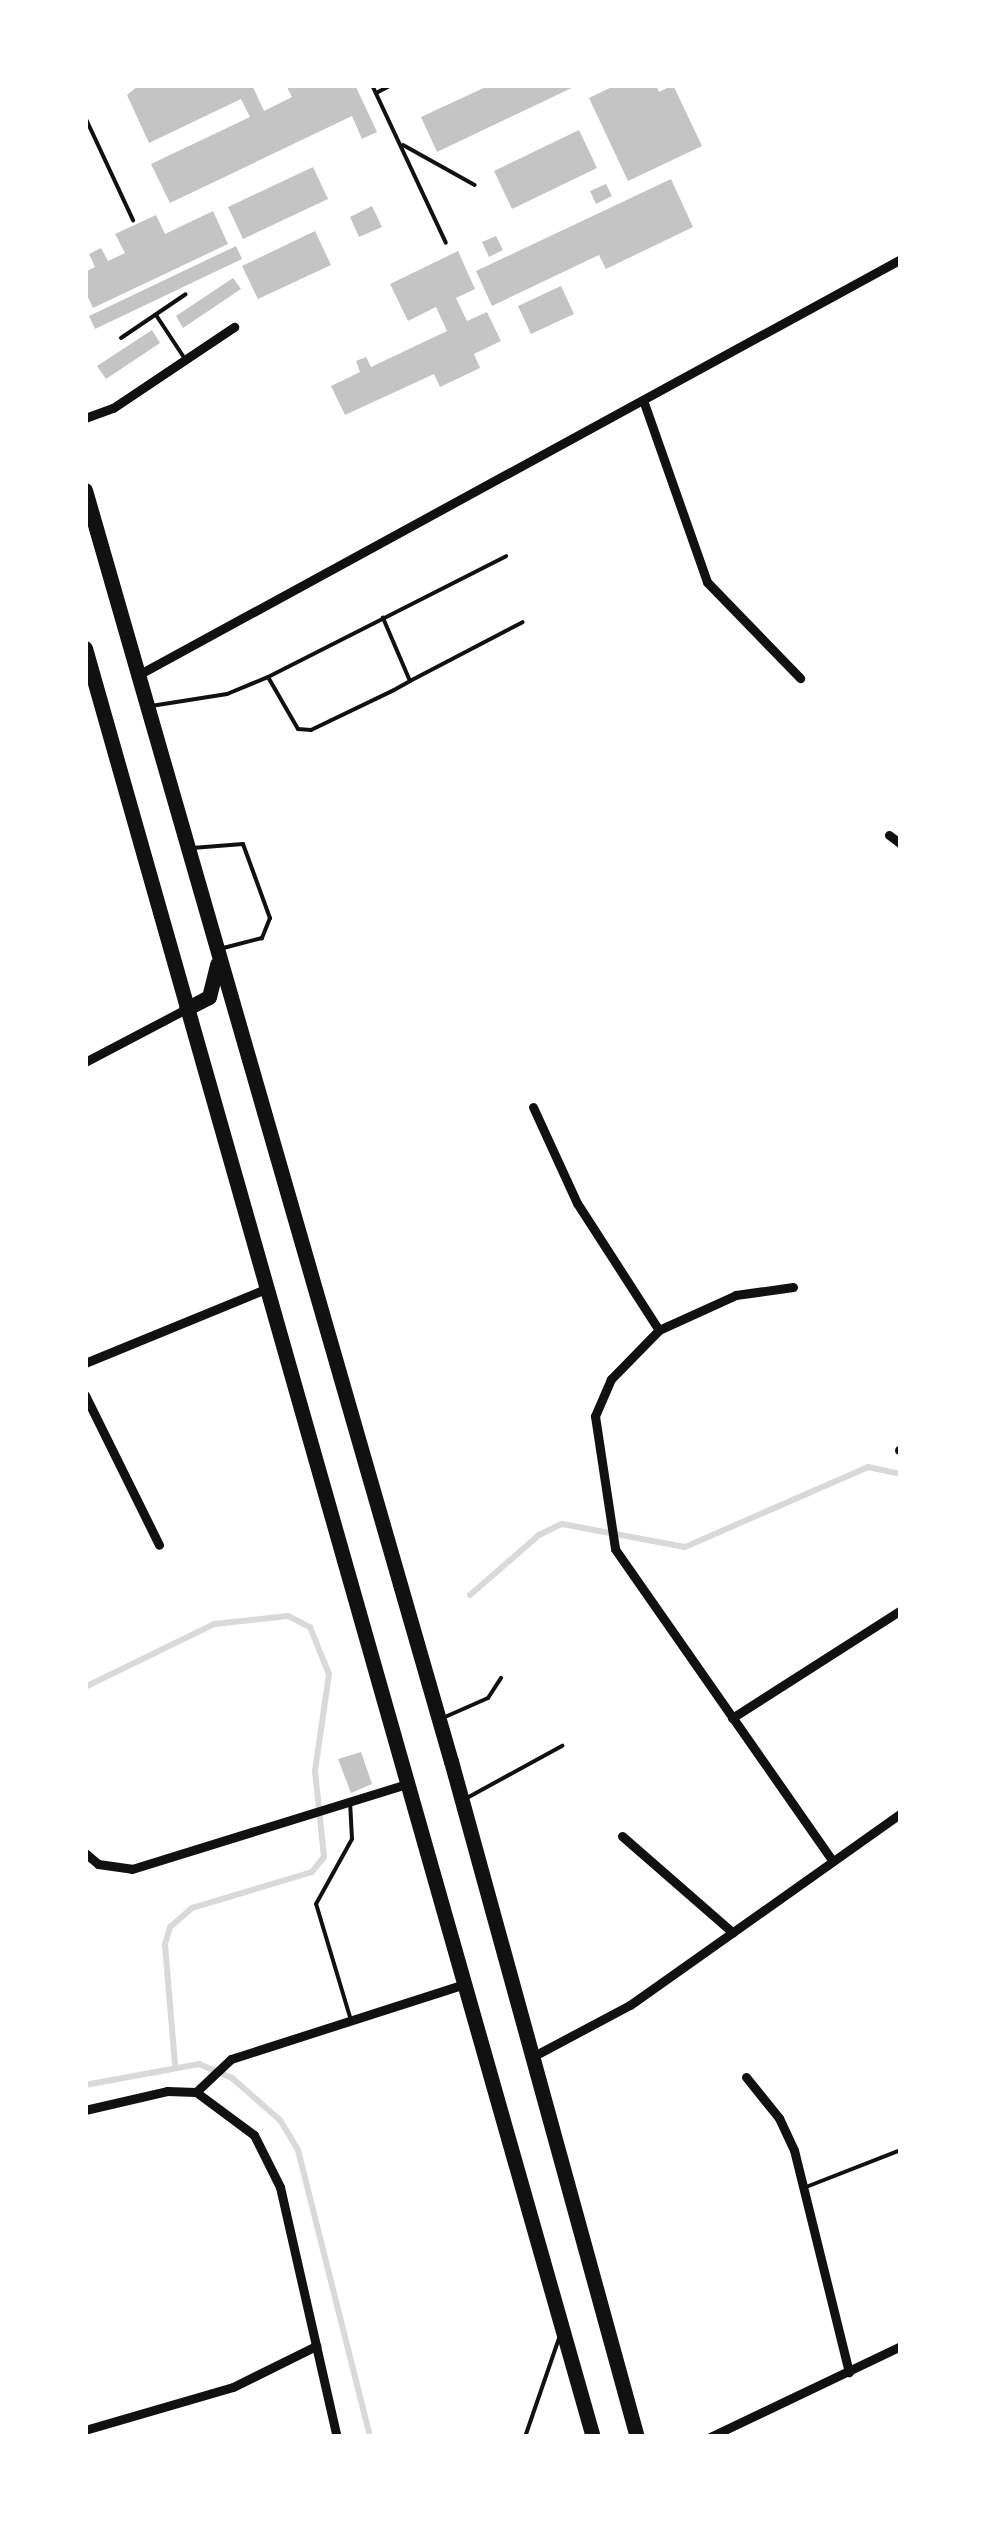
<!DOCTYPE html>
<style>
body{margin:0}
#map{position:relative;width:986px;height:2522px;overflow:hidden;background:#fff;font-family:Jost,sans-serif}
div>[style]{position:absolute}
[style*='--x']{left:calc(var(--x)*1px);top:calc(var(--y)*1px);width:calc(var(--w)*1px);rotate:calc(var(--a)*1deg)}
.stream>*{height:6px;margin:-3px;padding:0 3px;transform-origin:3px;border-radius:3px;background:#d9d9d9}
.building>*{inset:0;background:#c4c4c4}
.service>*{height:4px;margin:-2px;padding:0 2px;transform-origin:2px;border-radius:2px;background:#111}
.minor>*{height:9px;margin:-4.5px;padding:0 4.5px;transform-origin:4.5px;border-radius:4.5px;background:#111}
.trunk>*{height:15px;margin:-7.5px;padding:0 7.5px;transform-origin:7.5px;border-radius:7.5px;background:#111}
span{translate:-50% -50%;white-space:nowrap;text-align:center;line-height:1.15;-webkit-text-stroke:10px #fff;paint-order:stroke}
.frame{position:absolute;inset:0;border:88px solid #fff;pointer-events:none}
</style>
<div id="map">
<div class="stream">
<i style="--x:470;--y:1595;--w:91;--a:-41"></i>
<i style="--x:539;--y:1535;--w:25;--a:-26"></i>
<i style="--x:562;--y:1524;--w:125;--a:10.6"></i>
<i style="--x:685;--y:1547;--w:200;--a:-23.6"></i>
<i style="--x:868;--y:1467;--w:34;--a:12"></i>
<i style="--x:85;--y:1687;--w:144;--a:-26"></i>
<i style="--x:214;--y:1624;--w:74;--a:-6.2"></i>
<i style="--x:288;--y:1616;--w:25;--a:27"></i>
<i style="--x:310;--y:1627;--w:51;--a:68"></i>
<i style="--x:329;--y:1674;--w:98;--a:98.2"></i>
<i style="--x:315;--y:1771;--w:86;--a:84"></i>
<i style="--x:324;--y:1857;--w:19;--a:129"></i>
<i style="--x:312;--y:1872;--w:125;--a:163.3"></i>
<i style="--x:192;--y:1908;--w:29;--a:139"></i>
<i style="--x:170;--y:1927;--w:19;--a:106"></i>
<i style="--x:165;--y:1945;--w:119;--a:85.2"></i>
<i style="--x:85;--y:2085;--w:116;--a:-10.4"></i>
<i style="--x:199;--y:2064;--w:36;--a:23"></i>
<i style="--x:232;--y:2078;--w:64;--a:41.2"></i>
<i style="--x:280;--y:2120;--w:35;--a:59"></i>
<i style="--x:298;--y:2150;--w:296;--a:75.9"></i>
</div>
<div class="building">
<i style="clip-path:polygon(139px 85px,252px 85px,264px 111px,292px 97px,286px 85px,355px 85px,377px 132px,362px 139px,352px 116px,170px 203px,151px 164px,250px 117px,241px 99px,149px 143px,127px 95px)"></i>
<i style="clip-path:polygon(490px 85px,578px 85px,437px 152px,421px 117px)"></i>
<i style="clip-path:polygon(616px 85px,656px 85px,659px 92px,673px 85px,702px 146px,628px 181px,589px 98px)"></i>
<i style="clip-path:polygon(579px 130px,597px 168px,512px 209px,494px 171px)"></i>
<i style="clip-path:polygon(313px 167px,328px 199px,243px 239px,228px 207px)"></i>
<i style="clip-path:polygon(671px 179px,693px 227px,606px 269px,599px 255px,492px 306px,476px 271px)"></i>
<i style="clip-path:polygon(606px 184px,612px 196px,596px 204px,590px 191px)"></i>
<i style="clip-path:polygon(372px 206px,382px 227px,359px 237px,350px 217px)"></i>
<i style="clip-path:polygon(213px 211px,228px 244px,93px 308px,85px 291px,85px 272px,95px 267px,89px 254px,101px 248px,108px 261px,125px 253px,115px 234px,156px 215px,165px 234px)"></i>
<i style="clip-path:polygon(315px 231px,331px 265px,258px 299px,242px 266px)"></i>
<i style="clip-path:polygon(496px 236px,503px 250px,489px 257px,482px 242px)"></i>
<i style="clip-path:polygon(236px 246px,242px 259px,95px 329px,89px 316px)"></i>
<i style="clip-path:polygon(458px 251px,475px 289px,456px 298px,467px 321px,487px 312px,501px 341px,474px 354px,480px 368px,440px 387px,434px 374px,345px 415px,331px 386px,360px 372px,356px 361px,366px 357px,371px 367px,447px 331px,436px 307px,408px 321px,390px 284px)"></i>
<i style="clip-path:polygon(233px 278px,241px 289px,183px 328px,176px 316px)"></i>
<i style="clip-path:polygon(561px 286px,574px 314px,531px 334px,518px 306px)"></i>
<i style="clip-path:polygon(152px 330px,160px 343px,106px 379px,97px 366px)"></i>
<i style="clip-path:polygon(361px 1752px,372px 1784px,351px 1793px,338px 1759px)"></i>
</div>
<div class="service">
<i style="--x:372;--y:85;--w:174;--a:64.9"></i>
<i style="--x:376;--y:93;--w:18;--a:-27"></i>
<i style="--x:85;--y:117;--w:114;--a:65"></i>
<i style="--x:403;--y:145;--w:82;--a:29.1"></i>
<i style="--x:156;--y:315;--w:53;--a:56.6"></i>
<i style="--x:121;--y:338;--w:78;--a:-34.1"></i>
<i style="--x:268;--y:677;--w:60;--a:60"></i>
<i style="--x:298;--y:729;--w:13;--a:4"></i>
<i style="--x:311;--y:730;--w:92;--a:-25.7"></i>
<i style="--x:394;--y:690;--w:18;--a:-29"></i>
<i style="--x:410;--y:681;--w:69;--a:-113.2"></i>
<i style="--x:410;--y:681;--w:127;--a:-27.6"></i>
<i style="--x:151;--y:706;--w:77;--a:-9"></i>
<i style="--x:227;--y:694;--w:44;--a:-22.5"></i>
<i style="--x:268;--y:677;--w:267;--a:-26.9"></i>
<i style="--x:192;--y:848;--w:51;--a:-4.5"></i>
<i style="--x:243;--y:844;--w:79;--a:70"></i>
<i style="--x:270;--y:918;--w:22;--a:112"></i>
<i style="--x:262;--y:938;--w:40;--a:165.6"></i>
<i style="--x:445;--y:1717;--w:47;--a:-23.8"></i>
<i style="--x:488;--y:1698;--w:24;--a:-57"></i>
<i style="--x:465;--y:1799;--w:111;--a:-28.7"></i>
<i style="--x:350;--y:2017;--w:118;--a:-106.7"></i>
<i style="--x:316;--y:1904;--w:74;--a:-61"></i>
<i style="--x:352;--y:1839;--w:37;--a:-93"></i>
<i style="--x:806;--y:2187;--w:102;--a:-21.3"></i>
<i style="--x:525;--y:2437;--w:105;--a:-71"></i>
</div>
<div class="minor">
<i style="--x:643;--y:400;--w:193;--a:70.6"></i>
<i style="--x:707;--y:582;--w:134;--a:45.9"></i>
<i style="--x:85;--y:418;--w:30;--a:-20"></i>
<i style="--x:113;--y:408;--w:146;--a:-33.8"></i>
<i style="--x:138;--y:675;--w:869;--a:-28.6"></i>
<i style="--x:889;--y:835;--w:15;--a:37"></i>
<i style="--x:85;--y:1062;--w:114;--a:-27.7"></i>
<i style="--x:533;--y:1107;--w:106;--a:65.4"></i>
<i style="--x:577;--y:1203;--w:151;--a:57.2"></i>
<i style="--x:793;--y:1287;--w:58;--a:172"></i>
<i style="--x:736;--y:1295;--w:85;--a:155.6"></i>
<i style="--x:659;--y:1330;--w:69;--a:134.4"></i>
<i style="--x:611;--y:1379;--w:40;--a:113.4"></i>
<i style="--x:595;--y:1416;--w:134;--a:81.4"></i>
<i style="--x:615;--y:1549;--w:378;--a:55.1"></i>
<i style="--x:85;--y:1363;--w:195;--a:-22.3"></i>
<i style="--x:85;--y:1395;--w:167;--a:63.7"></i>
<i style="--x:899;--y:1450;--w:2;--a:27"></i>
<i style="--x:732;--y:1718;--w:201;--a:-32.6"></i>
<i style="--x:622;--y:1836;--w:147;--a:41.1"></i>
<i style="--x:85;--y:1853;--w:17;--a:40"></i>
<i style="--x:98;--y:1864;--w:34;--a:8"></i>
<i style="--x:132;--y:1869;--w:290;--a:-17.2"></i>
<i style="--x:532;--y:2057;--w:111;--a:-28"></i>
<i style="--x:630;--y:2005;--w:332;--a:-35.3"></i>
<i style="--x:746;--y:2077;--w:53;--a:51.2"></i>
<i style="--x:779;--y:2118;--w:35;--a:65"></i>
<i style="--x:794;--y:2150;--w:229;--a:76.1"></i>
<i style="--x:196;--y:2092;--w:48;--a:-43.3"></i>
<i style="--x:231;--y:2059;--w:245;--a:-17.8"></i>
<i style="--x:85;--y:2110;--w:84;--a:-13"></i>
<i style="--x:167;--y:2091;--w:29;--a:2"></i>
<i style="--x:196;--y:2092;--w:72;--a:36.6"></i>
<i style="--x:254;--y:2135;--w:58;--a:63.4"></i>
<i style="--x:280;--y:2187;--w:256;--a:77.2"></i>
<i style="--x:85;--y:2430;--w:154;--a:-16.2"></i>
<i style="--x:233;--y:2387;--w:93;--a:-26.3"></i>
<i style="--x:710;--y:2437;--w:212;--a:-25.5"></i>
</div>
<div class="trunk">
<i style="--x:85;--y:490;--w:1323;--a:73.94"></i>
<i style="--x:451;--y:1761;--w:701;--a:74.62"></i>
<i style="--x:85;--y:648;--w:1860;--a:74.15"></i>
<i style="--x:186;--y:1009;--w:26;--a:-28"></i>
<i style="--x:209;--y:997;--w:34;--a:-76"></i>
</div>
<div class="frame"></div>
</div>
